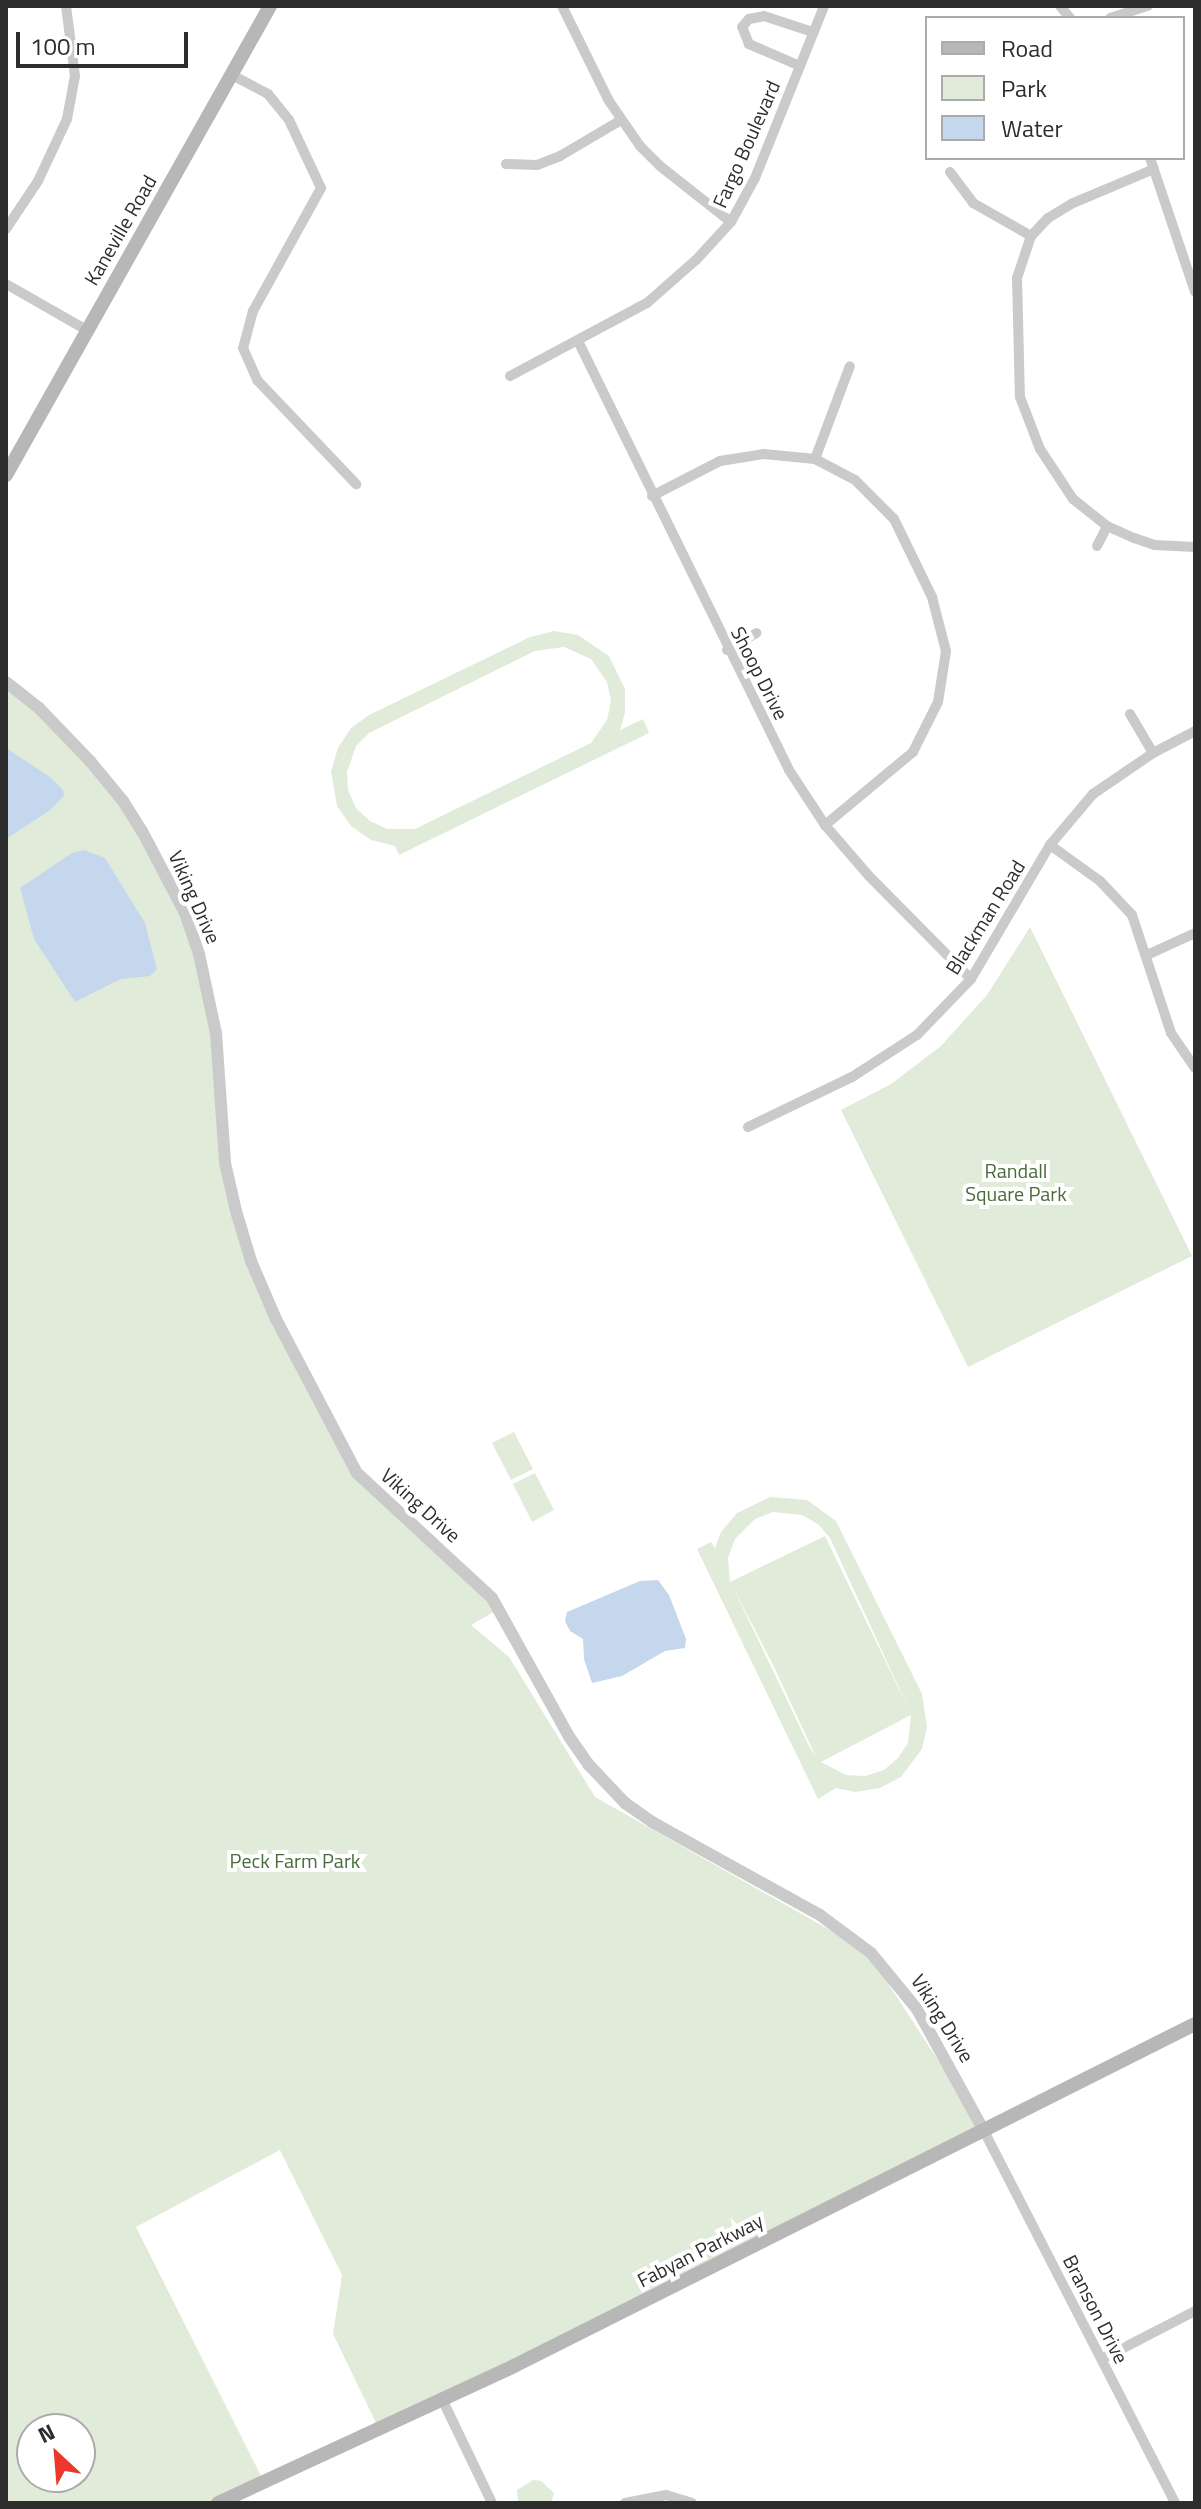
<!DOCTYPE html>
<style>
body{margin:0}
#map{position:relative;width:1201px;height:2509px;overflow:hidden;background:#fff;font-family:"Titillium Web",sans-serif}
div>[style]{position:absolute}
[style*='--x']{left:calc(var(--x)*1px);top:calc(var(--y)*1px);width:calc(var(--w)*1px);rotate:calc(var(--a)*1deg)}
.green>*{inset:0;background:#e1ebda}
.water>*{inset:0;background:#c5d7ec}
.minor>*{height:10px;margin:-5px;padding:0 5px;transform-origin:5px;border-radius:5px;background:#cacaca}
.tertiary>*{height:12px;margin:-6px;padding:0 6px;transform-origin:6px;border-radius:6px;background:#cacaca}
.secondary>*{height:14px;margin:-7px;padding:0 7px;transform-origin:7px;border-radius:7px;background:#b7b7b7}
span{translate:-50% -50%;white-space:nowrap;text-align:center;line-height:1.15;-webkit-text-stroke:8px #fff;paint-order:stroke}
.street-label{font-size:20px;color:#2d2d2d}
.park-label{font-size:20px;color:#496a3a}
.frame{position:absolute;inset:0;border:8px solid #2d2d2d;pointer-events:none}
.legend{position:absolute;left:925px;top:16px;width:260px;height:144px;box-sizing:border-box;background:#fff;border:2px solid #ababab;margin:0;padding:10px 14px;list-style:none;font-size:24px;color:#2d2d2d}
.legend li{display:flex;align-items:center;gap:16px;height:40px}
.legend b{width:40px;border:2px solid #ababab}
.north{position:absolute;left:16px;top:2413px;width:80px;height:80px;box-sizing:border-box;background:#fff;border:2px solid #ababab;border-radius:50%;rotate:334deg;font-size:22px;font-weight:700;line-height:32px;text-align:center;color:#2d2d2d}
.north::after{content:'';display:block;margin:auto;width:28px;height:36px;background:#ea392a;clip-path:polygon(50% 0,100% 100%,50% 72%,0 100%)}
.scale{position:absolute;left:16px;top:32px;width:172px;height:36px;box-sizing:border-box;border:4px solid #2d2d2d;border-top:0;padding-left:10px;font-size:24px;line-height:28px;white-space:nowrap;color:#2d2d2d;-webkit-text-stroke:6px #fff;paint-order:stroke}
</style>
<div id="map">
<div class="green">
<i style="clip-path:polygon(evenodd,554px 631px,578px 635px,609px 656px,625px 689px,625px 713px,620px 730px,643px 719px,649px 733px,399px 855px,395px 846px,371px 840px,351px 826px,337px 806px,331px 771px,338px 748px,351px 728px,369px 715px,530px 637px,554px 631px,564px 647px,591px 659px,607px 682px,611px 701px,607px 720px,591px 743px,415px 829px,387px 829px,370px 821px,356px 808px,348px 790px,347px 772px,356px 746px,369px 733px,535px 651px,564px 647px)"></i>
<i style="clip-path:polygon(evenodd,6px 682px,123px 801px,185px 913px,216px 1033px,225px 1163px,251px 1261px,357px 1473px,499px 1609px,471px 1625px,509px 1657px,595px 1797px,867px 1951px,984px 2131px,378px 2427px,333px 2334px,342px 2275px,280px 2150px,136px 2227px,264px 2482px,218px 2503px,6px 2503px,6px 682px,32px 2429px,80px 2429px,80px 2477px,32px 2477px,32px 2429px)"></i>
<i style="clip-path:polygon(1030px 927px,1192px 1256px,968px 1367px,841px 1110px,891px 1084px,941px 1046px,987px 995px)"></i>
<i style="clip-path:polygon(514px 1432px,533px 1469px,511px 1480px,492px 1443px)"></i>
<i style="clip-path:polygon(535px 1473px,554px 1510px,532px 1522px,513px 1484px)"></i>
<i style="clip-path:polygon(evenodd,770px 1497px,807px 1500px,836px 1521px,922px 1694px,927px 1727px,922px 1749px,901px 1777px,880px 1788px,855px 1792px,836px 1788px,818px 1799px,697px 1549px,711px 1542px,715px 1548px,721px 1532px,737px 1513px,770px 1497px,773px 1512px,802px 1515px,818px 1524px,830px 1538px,911px 1714px,825px 1536px,730px 1582px,728px 1558px,735px 1539px,755px 1519px,773px 1512px,770px 1497px,731px 1583px,774px 1667px,816px 1757px,809px 1746px,731px 1583px,770px 1497px,911px 1715px,908px 1743px,898px 1758px,884px 1770px,865px 1776px,846px 1775px,821px 1762px,911px 1715px)"></i>
<i style="clip-path:polygon(533px 2480px,541px 2481px,554px 2493px,551px 2503px,518px 2503px,517px 2490px)"></i>
</div>
<div class="water">
<i style="clip-path:polygon(6px 748px,50px 777px,63px 790px,64px 796px,49px 811px,6px 839px)"></i>
<i style="clip-path:polygon(84px 850px,105px 858px,145px 923px,157px 969px,150px 976px,121px 979px,75px 1002px,34px 939px,20px 888px,72px 853px)"></i>
<i style="clip-path:polygon(658px 1580px,669px 1595px,686px 1639px,685px 1648px,665px 1651px,622px 1676px,592px 1683px,584px 1659px,583px 1639px,570px 1631px,565px 1621px,567px 1612px,640px 1581px)"></i>
</div>
<div class="minor">
<i style="--x:562;--y:6;--w:106;--a:63.7"></i>
<i style="--x:609;--y:101;--w:55;--a:55.4"></i>
<i style="--x:640;--y:146;--w:28;--a:45"></i>
<i style="--x:660;--y:166;--w:90;--a:38.3"></i>
<i style="--x:1060;--y:6;--w:16;--a:50"></i>
<i style="--x:1110;--y:18;--w:40;--a:-18"></i>
<i style="--x:800;--y:66;--w:56;--a:-156.7"></i>
<i style="--x:749;--y:44;--w:18;--a:-112"></i>
<i style="--x:742;--y:27;--w:11;--a:-49"></i>
<i style="--x:749;--y:19;--w:15;--a:-11"></i>
<i style="--x:764;--y:16;--w:52;--a:18.1"></i>
<i style="--x:232;--y:75;--w:41;--a:27.8"></i>
<i style="--x:268;--y:94;--w:33;--a:51"></i>
<i style="--x:289;--y:120;--w:75;--a:64.8"></i>
<i style="--x:321;--y:188;--w:141;--a:118.9"></i>
<i style="--x:253;--y:311;--w:38;--a:105"></i>
<i style="--x:243;--y:348;--w:35;--a:66"></i>
<i style="--x:257;--y:380;--w:144;--a:46.4"></i>
<i style="--x:1150;--y:158;--w:141;--a:71.4"></i>
<i style="--x:506;--y:164;--w:31;--a:2"></i>
<i style="--x:537;--y:165;--w:25;--a:-21"></i>
<i style="--x:560;--y:156;--w:71;--a:-30.5"></i>
<i style="--x:1154;--y:169;--w:88;--a:157.2"></i>
<i style="--x:1073;--y:203;--w:29;--a:149"></i>
<i style="--x:1048;--y:218;--w:25;--a:133"></i>
<i style="--x:1031;--y:236;--w:44;--a:108.4"></i>
<i style="--x:1017;--y:278;--w:119;--a:88.6"></i>
<i style="--x:1020;--y:397;--w:56;--a:69"></i>
<i style="--x:1040;--y:449;--w:60;--a:56.6"></i>
<i style="--x:1073;--y:499;--w:43;--a:38.5"></i>
<i style="--x:1107;--y:526;--w:30;--a:24"></i>
<i style="--x:1134;--y:538;--w:21;--a:19"></i>
<i style="--x:1154;--y:545;--w:41;--a:2.8"></i>
<i style="--x:950;--y:172;--w:39;--a:53"></i>
<i style="--x:973;--y:203;--w:67;--a:29.6"></i>
<i style="--x:6;--y:229;--w:58;--a:-56.3"></i>
<i style="--x:38;--y:181;--w:68;--a:-64.9"></i>
<i style="--x:67;--y:119;--w:44;--a:-79.5"></i>
<i style="--x:75;--y:76;--w:71;--a:-97.3"></i>
<i style="--x:6;--y:284;--w:91;--a:29.7"></i>
<i style="--x:578;--y:341;--w:478;--a:63.8"></i>
<i style="--x:789;--y:770;--w:66;--a:56.8"></i>
<i style="--x:825;--y:825;--w:67;--a:49.2"></i>
<i style="--x:869;--y:876;--w:145;--a:45.3"></i>
<i style="--x:510;--y:376;--w:155;--a:-28.1"></i>
<i style="--x:647;--y:303;--w:65;--a:-41.3"></i>
<i style="--x:696;--y:260;--w:52;--a:-47.4"></i>
<i style="--x:731;--y:222;--w:50;--a:-61.4"></i>
<i style="--x:755;--y:178;--w:185;--a:-68.1"></i>
<i style="--x:815;--y:459;--w:99;--a:-69.4"></i>
<i style="--x:652;--y:496;--w:76;--a:-27.2"></i>
<i style="--x:720;--y:461;--w:45;--a:-9"></i>
<i style="--x:764;--y:454;--w:51;--a:5.6"></i>
<i style="--x:815;--y:459;--w:45;--a:27.7"></i>
<i style="--x:855;--y:480;--w:55;--a:45"></i>
<i style="--x:894;--y:519;--w:87;--a:64"></i>
<i style="--x:932;--y:597;--w:56;--a:75.5"></i>
<i style="--x:946;--y:651;--w:52;--a:98.9"></i>
<i style="--x:938;--y:702;--w:56;--a:116.6"></i>
<i style="--x:913;--y:752;--w:114;--a:140.3"></i>
<i style="--x:1097;--y:546;--w:22;--a:-63"></i>
<i style="--x:727;--y:650;--w:34;--a:-30"></i>
<i style="--x:1130;--y:714;--w:45;--a:59.5"></i>
<i style="--x:1050;--y:845;--w:62;--a:35.8"></i>
<i style="--x:1100;--y:881;--w:47;--a:46.7"></i>
<i style="--x:1132;--y:915;--w:124;--a:71.7"></i>
<i style="--x:1171;--y:1033;--w:42;--a:55.6"></i>
<i style="--x:1147;--y:955;--w:53;--a:-24.6"></i>
<i style="--x:748;--y:1127;--w:115;--a:-25.7"></i>
<i style="--x:852;--y:1077;--w:77;--a:-32.9"></i>
<i style="--x:917;--y:1035;--w:78;--a:-46"></i>
<i style="--x:971;--y:979;--w:156;--a:-59.5"></i>
<i style="--x:1050;--y:845;--w:67;--a:-49.9"></i>
<i style="--x:1093;--y:794;--w:73;--a:-34.3"></i>
<i style="--x:1153;--y:753;--w:47;--a:-27.6"></i>
<i style="--x:984;--y:2131;--w:418;--a:62.8"></i>
<i style="--x:1102;--y:2359;--w:105;--a:-27.3"></i>
<i style="--x:442;--y:2399;--w:115;--a:64.3"></i>
<i style="--x:625;--y:2503;--w:42;--a:-11"></i>
<i style="--x:666;--y:2495;--w:27;--a:17"></i>
</div>
<div class="tertiary">
<i style="--x:6;--y:682;--w:42;--a:38.2"></i>
<i style="--x:39;--y:708;--w:74;--a:46.1"></i>
<i style="--x:90;--y:761;--w:52;--a:50.5"></i>
<i style="--x:123;--y:801;--w:36;--a:58"></i>
<i style="--x:142;--y:831;--w:93;--a:62.3"></i>
<i style="--x:185;--y:913;--w:43;--a:71.1"></i>
<i style="--x:199;--y:954;--w:81;--a:77.9"></i>
<i style="--x:216;--y:1033;--w:130;--a:86"></i>
<i style="--x:225;--y:1163;--w:49;--a:77.1"></i>
<i style="--x:236;--y:1211;--w:52;--a:73.3"></i>
<i style="--x:251;--y:1261;--w:63;--a:66.7"></i>
<i style="--x:276;--y:1319;--w:174;--a:62.3"></i>
<i style="--x:357;--y:1473;--w:184;--a:42.8"></i>
<i style="--x:492;--y:1598;--w:160;--a:60.9"></i>
<i style="--x:570;--y:1738;--w:32;--a:55"></i>
<i style="--x:588;--y:1764;--w:54;--a:46.5"></i>
<i style="--x:625;--y:1803;--w:33;--a:35"></i>
<i style="--x:652;--y:1822;--w:192;--a:29"></i>
<i style="--x:820;--y:1915;--w:64;--a:36.7"></i>
<i style="--x:871;--y:1953;--w:72;--a:50.6"></i>
<i style="--x:917;--y:2009;--w:139;--a:61.2"></i>
</div>
<div class="secondary">
<i style="--x:6;--y:475;--w:538;--a:-60.62"></i>
<i style="--x:218;--y:2503;--w:326;--a:-24.8"></i>
<i style="--x:514;--y:2366;--w:762;--a:-26.67"></i>
</div>
<div class="street-label">
<span style="left:746px;top:144px;rotate:-66deg">Fargo Boulevard</span>
<span style="left:120px;top:230px;rotate:-60deg">Kaneville Road</span>
<span style="left:760px;top:673px;rotate:63deg">Shoop Drive</span>
<span style="left:195px;top:897px;rotate:66deg">Viking Drive</span>
<span style="left:985px;top:917px;rotate:-58deg">Blackman Road</span>
<span style="left:421px;top:1505px;rotate:42deg">Viking Drive</span>
<span style="left:943px;top:2018px;rotate:58deg">Viking Drive</span>
<span style="left:700px;top:2250px;rotate:-27deg">Fabyan Parkway</span>
<span style="left:1096px;top:2309px;rotate:63deg">Branson Drive</span>
</div>
<div class="park-label">
<span style="left:1016px;top:1182px">Randall<br>Square Park</span>
<span style="left:295px;top:1860px">Peck Farm Park</span>
</div>
<div class="frame"></div>
<ul class="legend">
<li><b style="height:10px;background:#b7b7b7"></b>Road</li>
<li><b style="height:22px;background:#e1ebda"></b>Park</li>
<li><b style="height:22px;background:#c5d7ec"></b>Water</li>
</ul>
<div class="north">N</div>
<div class="scale">100 m</div>
</div>
